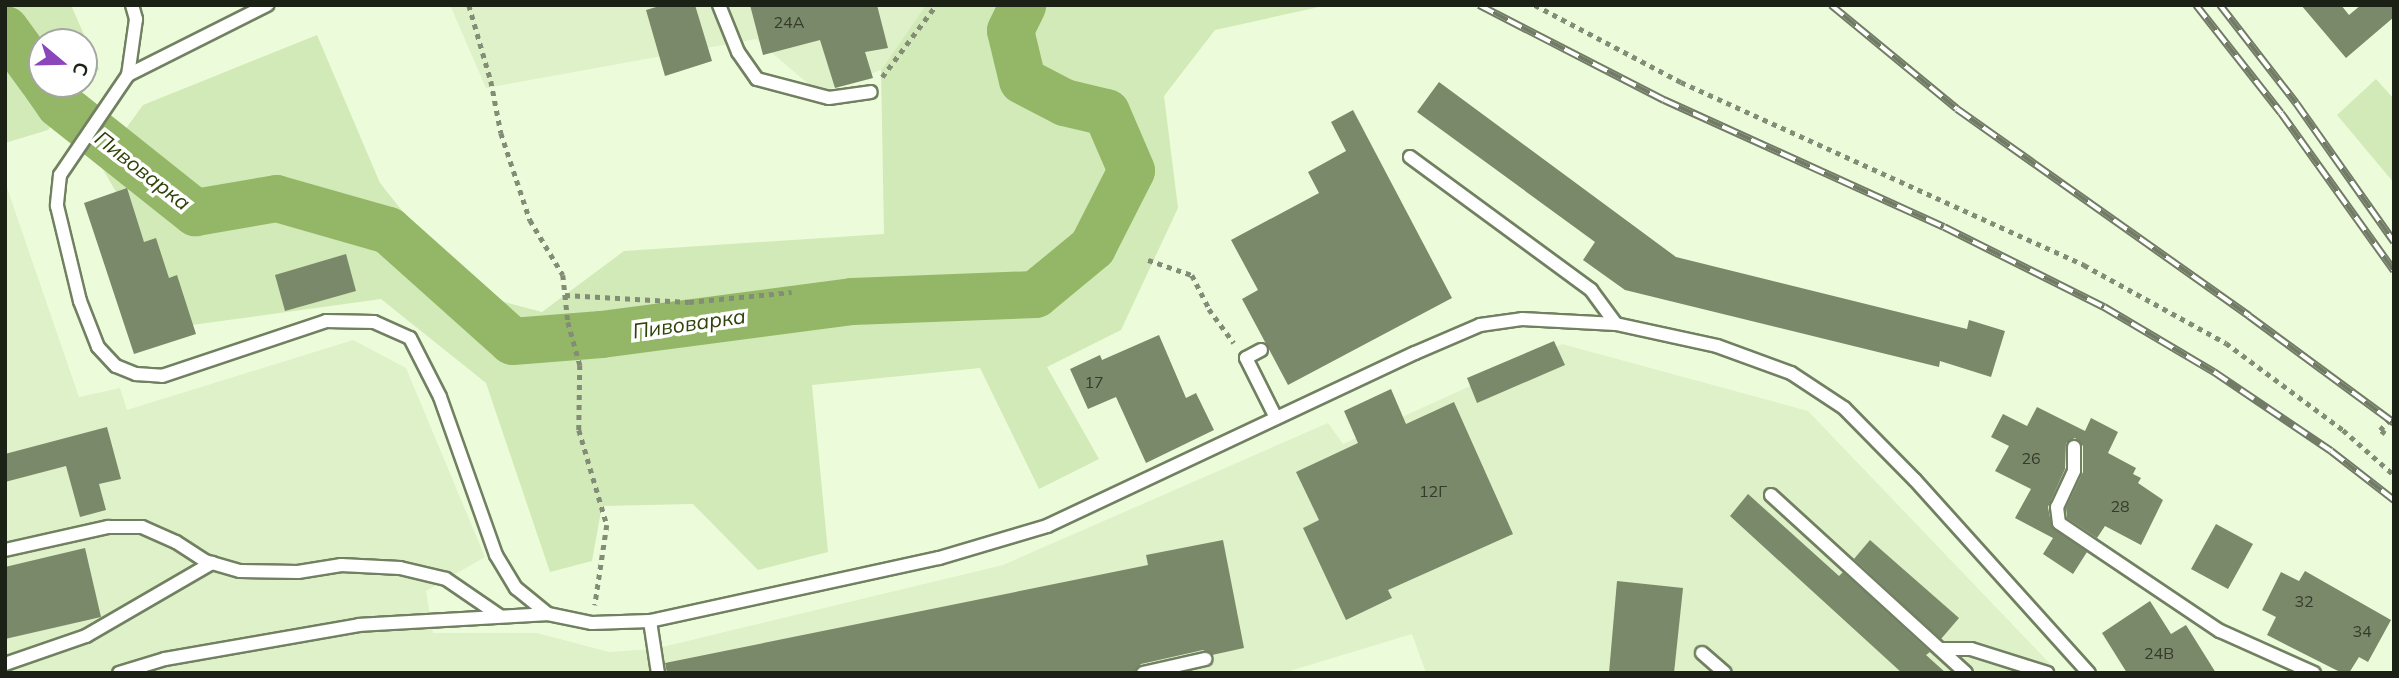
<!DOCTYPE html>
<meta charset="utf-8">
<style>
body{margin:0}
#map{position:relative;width:2399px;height:678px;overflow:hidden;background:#ecfcda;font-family:Mulish,sans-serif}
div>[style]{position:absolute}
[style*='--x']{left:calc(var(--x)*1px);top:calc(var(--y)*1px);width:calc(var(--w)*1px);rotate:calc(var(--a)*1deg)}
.built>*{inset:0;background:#def1c8}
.green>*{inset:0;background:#d2eab7}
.river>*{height:47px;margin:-23.5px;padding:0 23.5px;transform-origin:23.5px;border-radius:23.5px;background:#94b767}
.building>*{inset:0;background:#7a896a}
.path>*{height:4.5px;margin-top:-2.25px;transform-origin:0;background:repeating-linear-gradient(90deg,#828c76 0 5px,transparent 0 10px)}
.roads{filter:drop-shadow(2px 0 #718061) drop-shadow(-2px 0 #718061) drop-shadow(0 2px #718061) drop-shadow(0 -2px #718061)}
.lane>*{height:12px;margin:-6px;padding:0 6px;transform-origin:6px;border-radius:6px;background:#fff}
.rail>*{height:8px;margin-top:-4px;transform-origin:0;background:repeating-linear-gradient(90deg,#fff 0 16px,#727b66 0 32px);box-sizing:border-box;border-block:2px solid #727b66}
span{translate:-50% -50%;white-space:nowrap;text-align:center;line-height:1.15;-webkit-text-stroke:7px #fff;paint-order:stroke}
.number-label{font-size:16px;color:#343b2a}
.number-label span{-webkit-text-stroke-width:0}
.water-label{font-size:21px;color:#2e4408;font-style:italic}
.frame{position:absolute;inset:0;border:7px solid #1c2115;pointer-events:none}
.north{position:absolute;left:28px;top:28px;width:70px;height:70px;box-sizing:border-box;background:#fff;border:2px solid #a4a6a1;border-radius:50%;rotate:109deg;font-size:19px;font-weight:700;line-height:28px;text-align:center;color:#1c2115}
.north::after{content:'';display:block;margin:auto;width:24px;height:32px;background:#8a46ba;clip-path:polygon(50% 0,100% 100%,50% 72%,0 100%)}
</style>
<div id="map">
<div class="built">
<i style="clip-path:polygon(450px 5px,926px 5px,881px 70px,819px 93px,756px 39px,486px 88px)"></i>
<i style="clip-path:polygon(5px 182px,79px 397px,120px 388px,127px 410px,353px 340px,406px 368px,485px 557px,426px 591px,433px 633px,537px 633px,609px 652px,654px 649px,1003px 565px,1328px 423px,1343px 444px,1562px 344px,1808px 411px,2059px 673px,1426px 673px,1412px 634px,1283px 673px,5px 673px)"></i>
</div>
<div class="green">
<i style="clip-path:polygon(evenodd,5px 5px,71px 5px,99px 69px,48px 130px,5px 143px,5px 5px,42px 42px,84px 42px,84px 84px,42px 84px,42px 42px)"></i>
<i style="clip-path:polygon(926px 5px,1328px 5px,1215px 30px,1164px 96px,1178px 208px,1121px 330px,1047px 367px,1099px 459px,1039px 489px,980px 368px,812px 385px,828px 552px,758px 570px,693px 504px,602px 506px,592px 561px,550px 572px,486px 383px,381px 299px,192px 325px,100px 164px,143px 105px,317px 35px,380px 183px,467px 292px,542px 312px,624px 251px,884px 234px,881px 70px)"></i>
<i style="clip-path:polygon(2376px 79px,2394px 99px,2394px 183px,2337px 115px)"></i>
</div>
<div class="river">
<i style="--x:5;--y:29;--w:63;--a:54"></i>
<i style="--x:45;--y:84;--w:24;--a:55"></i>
<i style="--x:59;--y:104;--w:174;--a:38.5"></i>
<i style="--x:195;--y:212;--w:82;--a:-9.8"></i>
<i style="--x:276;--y:198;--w:116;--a:15.9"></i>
<i style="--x:388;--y:230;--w:166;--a:41.8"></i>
<i style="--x:512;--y:341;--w:89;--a:-4.5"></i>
<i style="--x:601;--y:334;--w:253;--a:-7.5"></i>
<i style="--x:852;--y:301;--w:183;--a:-2.2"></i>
<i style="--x:1035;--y:294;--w:74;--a:-39.5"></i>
<i style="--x:1092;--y:247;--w:86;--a:-63.1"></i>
<i style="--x:1131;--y:170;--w:63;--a:-113.3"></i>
<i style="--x:1106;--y:112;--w:43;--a:-166.6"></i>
<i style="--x:1064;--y:102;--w:47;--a:-152.4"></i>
<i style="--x:1022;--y:80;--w:51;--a:-103.5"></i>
<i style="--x:1010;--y:30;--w:28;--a:-64"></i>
</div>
<div class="building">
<i style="clip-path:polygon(663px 5px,695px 5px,712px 61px,665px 76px,646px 10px)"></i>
<i style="clip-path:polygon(750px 5px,877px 5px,888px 48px,865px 52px,873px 78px,835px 88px,820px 40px,763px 55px)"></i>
<i style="clip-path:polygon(2301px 5px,2341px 5px,2349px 15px,2361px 5px,2394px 5px,2394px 17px,2346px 58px)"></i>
<i style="clip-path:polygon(1439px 82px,1676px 257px,1967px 329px,1969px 320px,2005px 331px,1991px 377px,1940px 361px,1939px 367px,1625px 290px,1583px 260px,1595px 242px,1417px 112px)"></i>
<i style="clip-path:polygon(1353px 110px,1452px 298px,1288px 385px,1242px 299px,1258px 290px,1231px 240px,1319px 193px,1308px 172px,1346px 151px,1331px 122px)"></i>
<i style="clip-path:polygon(127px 188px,144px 242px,156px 238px,169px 278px,177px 275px,196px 334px,134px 354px,84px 203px)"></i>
<i style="clip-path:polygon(346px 254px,356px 291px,285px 311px,275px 275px)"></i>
<i style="clip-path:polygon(1159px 335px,1186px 398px,1196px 393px,1214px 430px,1146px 463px,1116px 397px,1088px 409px,1070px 369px,1100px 355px,1102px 360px)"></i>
<i style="clip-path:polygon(1554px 341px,1565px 365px,1477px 403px,1467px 378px)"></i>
<i style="clip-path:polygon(1391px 389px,1406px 424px,1454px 402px,1513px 534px,1388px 590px,1392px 598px,1346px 620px,1303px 528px,1319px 520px,1296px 472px,1358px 443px,1344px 411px)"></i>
<i style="clip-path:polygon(2037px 407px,2085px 431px,2091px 418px,2118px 432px,2108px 453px,2136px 468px,2133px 474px,2141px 478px,2138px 483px,2163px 500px,2141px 545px,2105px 526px,2097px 538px,2067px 518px,2066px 508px,2083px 472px,2083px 446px,2075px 438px,2066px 443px,2065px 469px,2048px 507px,2052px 528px,2087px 552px,2073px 574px,2043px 554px,2053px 538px,2015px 518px,2031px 489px,1995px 471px,2009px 446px,1991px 437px,2003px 414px,2027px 426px)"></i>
<i style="clip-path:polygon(107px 427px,121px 479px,99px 484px,106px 510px,80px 517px,66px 466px,5px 482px,5px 454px)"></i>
<i style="clip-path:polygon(1748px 494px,1839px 576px,1843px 572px,1930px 652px,1926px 655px,1946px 673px,1902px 673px,1730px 516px)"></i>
<i style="clip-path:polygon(2216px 524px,2253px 544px,2228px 589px,2191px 569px)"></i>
<i style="clip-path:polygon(1223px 540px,1244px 648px,1212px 655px,1203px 650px,1141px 664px,1135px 671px,1124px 673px,667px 673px,665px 663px,1148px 565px,1146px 555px)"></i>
<i style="clip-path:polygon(1870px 540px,1959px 618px,1941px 639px,1854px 559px)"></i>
<i style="clip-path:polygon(85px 548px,101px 617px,5px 639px,5px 567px)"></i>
<i style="clip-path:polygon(2305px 571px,2391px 620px,2368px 662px,2359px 657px,2349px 673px,2342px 673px,2267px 635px,2276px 617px,2262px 610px,2281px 572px,2299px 581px)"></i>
<i style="clip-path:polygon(1617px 581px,1683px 588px,1674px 673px,1609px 673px)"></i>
<i style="clip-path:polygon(2150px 601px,2171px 634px,2186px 625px,2216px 673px,2127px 673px,2102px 633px)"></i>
</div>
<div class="path">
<i style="--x:469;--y:5;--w:79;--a:73.9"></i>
<i style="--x:491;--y:81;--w:53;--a:79.1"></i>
<i style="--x:501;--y:133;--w:92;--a:71.6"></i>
<i style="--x:530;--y:220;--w:64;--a:59"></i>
<i style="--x:563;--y:275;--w:47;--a:83.9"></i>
<i style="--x:568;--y:322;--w:45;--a:74.4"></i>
<i style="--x:580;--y:365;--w:65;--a:90.9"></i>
<i style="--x:579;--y:430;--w:99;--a:73.6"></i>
<i style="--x:607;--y:525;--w:81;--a:98.5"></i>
<i style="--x:1535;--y:5;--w:165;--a:27.8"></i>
<i style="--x:1681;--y:82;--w:443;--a:24.4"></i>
<i style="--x:2084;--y:265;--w:162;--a:28.8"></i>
<i style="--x:2226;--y:343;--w:146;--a:36.6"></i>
<i style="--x:2343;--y:430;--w:68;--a:41.4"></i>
<i style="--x:882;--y:77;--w:90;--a:-53.1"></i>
<i style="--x:1148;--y:260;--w:46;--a:18.8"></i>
<i style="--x:1192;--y:275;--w:38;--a:63"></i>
<i style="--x:1209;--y:309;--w:42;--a:53.7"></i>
<i style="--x:565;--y:295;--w:124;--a:3.2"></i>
<i style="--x:689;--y:302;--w:103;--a:-5.5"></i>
<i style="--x:2385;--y:434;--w:6;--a:-141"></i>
<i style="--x:2380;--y:430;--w:21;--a:-47"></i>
</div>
<div class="roads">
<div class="lane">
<i style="--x:132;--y:5;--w:15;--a:74"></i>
<i style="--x:136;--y:19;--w:57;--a:98.1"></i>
<i style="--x:128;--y:75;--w:121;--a:124.2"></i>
<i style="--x:60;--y:175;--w:31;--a:96"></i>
<i style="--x:57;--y:206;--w:98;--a:76.4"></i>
<i style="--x:80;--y:301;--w:49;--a:68.6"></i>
<i style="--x:98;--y:347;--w:26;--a:47"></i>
<i style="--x:116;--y:366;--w:22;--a:22"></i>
<i style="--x:136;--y:374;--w:26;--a:4"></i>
<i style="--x:162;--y:376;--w:173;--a:-18.5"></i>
<i style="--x:326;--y:321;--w:48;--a:1.2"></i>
<i style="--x:374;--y:322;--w:39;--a:24"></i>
<i style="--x:410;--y:338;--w:66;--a:63"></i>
<i style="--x:440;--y:397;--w:168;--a:70.5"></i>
<i style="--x:496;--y:555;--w:39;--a:59"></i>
<i style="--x:516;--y:588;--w:41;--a:39.1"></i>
<i style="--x:548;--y:614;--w:45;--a:11.6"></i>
<i style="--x:592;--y:623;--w:58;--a:-2"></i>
<i style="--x:650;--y:621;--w:296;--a:-12.3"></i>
<i style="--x:939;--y:558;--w:113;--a:-16.5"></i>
<i style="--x:1047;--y:526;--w:407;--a:-25.2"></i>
<i style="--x:1415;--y:353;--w:71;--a:-23.3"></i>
<i style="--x:1480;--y:325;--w:42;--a:-8.1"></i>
<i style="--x:1522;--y:319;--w:94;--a:3"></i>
<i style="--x:1616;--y:324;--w:103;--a:12.3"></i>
<i style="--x:1717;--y:346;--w:79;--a:20"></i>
<i style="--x:1791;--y:373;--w:64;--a:33.4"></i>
<i style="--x:1844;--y:408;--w:101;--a:45.4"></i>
<i style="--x:1915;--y:480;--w:260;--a:48"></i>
<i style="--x:719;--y:5;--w:51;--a:68"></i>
<i style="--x:738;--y:52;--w:33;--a:55"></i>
<i style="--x:757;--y:79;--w:74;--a:14.8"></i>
<i style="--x:829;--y:98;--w:42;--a:-8.1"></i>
<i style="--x:128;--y:75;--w:156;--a:-26.7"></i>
<i style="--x:1410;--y:157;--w:225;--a:36.3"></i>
<i style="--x:1591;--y:290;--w:42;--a:53.7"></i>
<i style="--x:1261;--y:350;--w:17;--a:152"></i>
<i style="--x:1246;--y:358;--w:67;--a:63.4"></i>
<i style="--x:2074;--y:447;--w:24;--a:90"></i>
<i style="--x:2074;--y:471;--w:40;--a:115"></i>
<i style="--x:2057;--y:507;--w:16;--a:83"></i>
<i style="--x:2059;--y:523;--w:194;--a:33.9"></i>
<i style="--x:2220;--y:631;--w:103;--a:24.1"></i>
<i style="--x:1771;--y:495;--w:264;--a:42.4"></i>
<i style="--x:5;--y:550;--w:106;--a:-12.6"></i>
<i style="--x:108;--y:527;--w:34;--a:0"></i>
<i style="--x:142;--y:527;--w:37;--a:24"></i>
<i style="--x:176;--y:542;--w:35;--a:33"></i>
<i style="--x:205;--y:561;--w:36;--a:16"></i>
<i style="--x:240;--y:571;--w:58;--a:1"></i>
<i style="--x:298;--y:572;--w:44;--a:-9.2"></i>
<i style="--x:341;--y:565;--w:59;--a:2.9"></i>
<i style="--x:400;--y:568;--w:47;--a:13.4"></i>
<i style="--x:446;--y:579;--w:65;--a:34.4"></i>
<i style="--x:650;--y:621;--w:53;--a:81.3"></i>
<i style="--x:1940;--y:649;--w:31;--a:0"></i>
<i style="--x:1971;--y:649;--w:80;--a:17.5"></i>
<i style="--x:1702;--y:653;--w:30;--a:41"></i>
<i style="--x:5;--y:664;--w:86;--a:-19.1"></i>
<i style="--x:86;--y:636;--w:146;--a:-30.1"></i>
<i style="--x:119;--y:673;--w:48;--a:-16.9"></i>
<i style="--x:165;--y:659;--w:197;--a:-9.9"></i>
<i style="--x:359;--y:625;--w:189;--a:-3.3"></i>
<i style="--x:1143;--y:673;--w:64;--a:-12.7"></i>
</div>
</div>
<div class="rail">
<i style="--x:1479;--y:5;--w:208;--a:27.2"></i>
<i style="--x:1664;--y:100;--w:307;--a:24.4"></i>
<i style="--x:1944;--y:227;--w:179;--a:26.6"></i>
<i style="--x:2104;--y:307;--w:128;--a:30.6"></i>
<i style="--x:2214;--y:372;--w:141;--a:34"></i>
<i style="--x:2331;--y:451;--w:80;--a:37.9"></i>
<i style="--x:1831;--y:5;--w:163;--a:39.5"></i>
<i style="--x:1957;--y:109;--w:358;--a:35.3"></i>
<i style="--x:2249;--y:316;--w:180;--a:36.4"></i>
<i style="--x:2196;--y:5;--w:137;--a:51.8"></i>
<i style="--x:2281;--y:113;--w:194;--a:54.4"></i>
<i style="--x:2220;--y:5;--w:124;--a:52.2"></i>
<i style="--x:2296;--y:103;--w:170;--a:54.8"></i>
</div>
<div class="number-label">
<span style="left:789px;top:22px">24А</span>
<span style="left:1094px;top:382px">17</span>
<span style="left:2031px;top:458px">26</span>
<span style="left:1433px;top:491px">12Г</span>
<span style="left:2120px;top:506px">28</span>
<span style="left:2304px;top:601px">32</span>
<span style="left:2362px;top:631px">34</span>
<span style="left:2159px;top:653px">24В</span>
</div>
<div class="water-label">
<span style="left:143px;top:170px;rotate:38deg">Пивоварка</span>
<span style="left:689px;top:323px;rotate:-8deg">Пивоварка</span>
</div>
<div class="frame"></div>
<div class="north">С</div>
</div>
